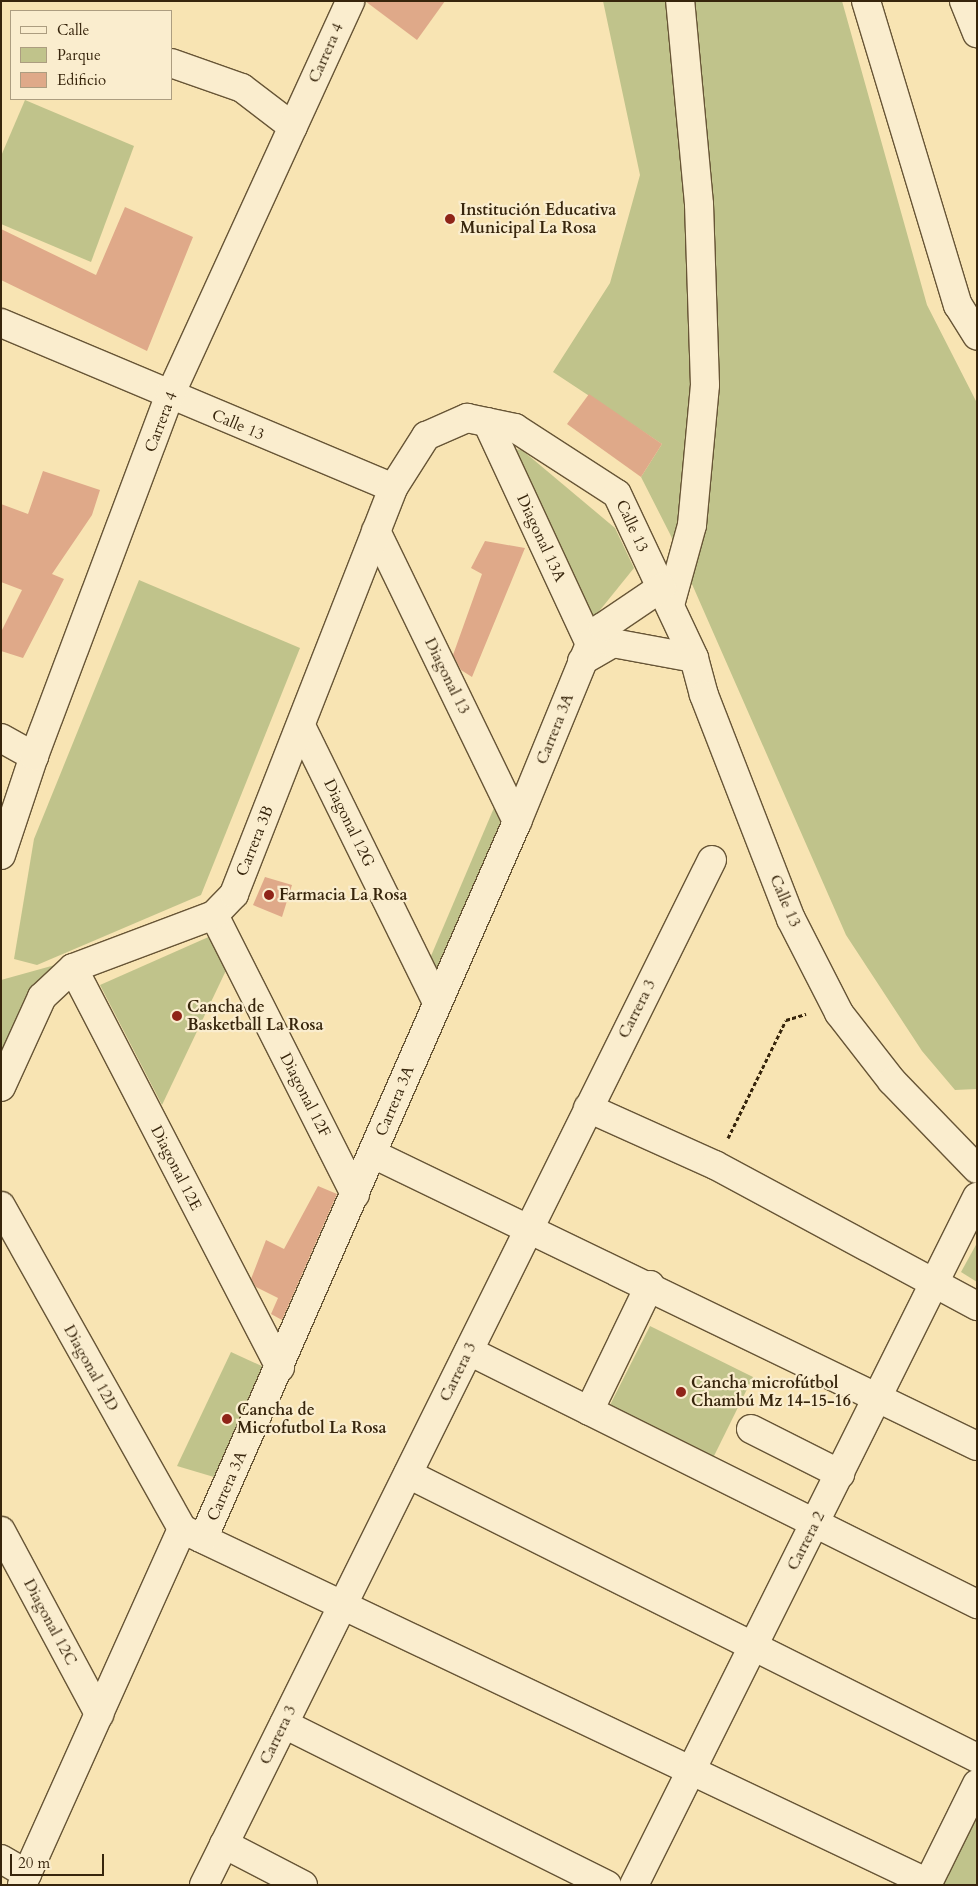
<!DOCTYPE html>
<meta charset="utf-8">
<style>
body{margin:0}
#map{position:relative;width:978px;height:1886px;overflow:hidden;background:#f8e4b3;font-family:Cardo,serif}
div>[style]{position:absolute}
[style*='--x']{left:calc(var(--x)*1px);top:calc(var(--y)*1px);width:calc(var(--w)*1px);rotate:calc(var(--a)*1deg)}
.green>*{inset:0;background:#c0c38b}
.building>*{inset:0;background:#dfa989}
.path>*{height:3px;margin-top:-1.5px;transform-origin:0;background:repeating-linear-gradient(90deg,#37250c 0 4px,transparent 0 6.5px)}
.roads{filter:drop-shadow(1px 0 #675536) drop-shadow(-1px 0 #675536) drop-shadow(0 1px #675536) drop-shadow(0 -1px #675536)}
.minor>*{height:28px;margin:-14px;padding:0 14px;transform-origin:14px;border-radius:14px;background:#faedce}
.dots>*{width:14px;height:14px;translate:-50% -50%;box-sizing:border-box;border:2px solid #faedce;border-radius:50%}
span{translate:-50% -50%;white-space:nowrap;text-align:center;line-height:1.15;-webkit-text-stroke:4.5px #faedce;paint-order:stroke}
.street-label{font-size:16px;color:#37250c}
.poi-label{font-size:16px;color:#37250c;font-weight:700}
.left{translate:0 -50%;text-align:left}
.frame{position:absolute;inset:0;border:2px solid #37250c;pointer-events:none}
.legend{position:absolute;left:10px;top:10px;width:162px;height:90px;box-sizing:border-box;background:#faedce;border:1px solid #ac9d80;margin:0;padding:6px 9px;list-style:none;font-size:15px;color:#37250c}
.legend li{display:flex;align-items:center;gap:10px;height:25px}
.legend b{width:25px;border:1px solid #ac9d80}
.scale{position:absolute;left:10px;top:1854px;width:94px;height:22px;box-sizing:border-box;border:2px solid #37250c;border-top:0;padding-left:6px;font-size:15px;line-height:18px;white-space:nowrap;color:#37250c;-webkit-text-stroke:4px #faedce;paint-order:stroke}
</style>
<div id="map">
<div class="green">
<i style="clip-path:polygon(603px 1px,842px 1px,927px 305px,977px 403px,977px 1089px,955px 1090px,922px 1051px,846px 935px,670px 534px,641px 477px,662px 444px,553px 372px,610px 283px,640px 175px)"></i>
<i style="clip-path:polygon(25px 100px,134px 146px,91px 262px,1px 224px,1px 156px)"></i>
<i style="clip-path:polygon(507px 448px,522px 450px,615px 528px,634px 568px,592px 620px)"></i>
<i style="clip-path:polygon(139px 580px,300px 648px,201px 895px,37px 965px,14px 959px,34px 839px)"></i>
<i style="clip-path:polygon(499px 796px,511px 824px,441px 986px,428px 963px)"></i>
<i style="clip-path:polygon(213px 935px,230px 962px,162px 1105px,100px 985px)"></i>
<i style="clip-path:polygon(55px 965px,1px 1078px,1px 980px)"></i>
<i style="clip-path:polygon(977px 1243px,977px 1282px,961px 1272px)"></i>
<i style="clip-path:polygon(650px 1326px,753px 1377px,713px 1458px,609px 1407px)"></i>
<i style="clip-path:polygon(231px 1352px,277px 1373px,224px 1480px,177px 1466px)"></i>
<i style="clip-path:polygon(977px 1795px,977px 1885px,934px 1885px)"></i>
</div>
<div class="building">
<i style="clip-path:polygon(365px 1px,445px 1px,417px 40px)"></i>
<i style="clip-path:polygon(125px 207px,193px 237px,147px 351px,1px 280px,1px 229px,96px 275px)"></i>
<i style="clip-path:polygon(589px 394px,662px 444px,641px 477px,567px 424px)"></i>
<i style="clip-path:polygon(43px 471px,100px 490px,92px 515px,52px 574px,64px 579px,23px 658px,1px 651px,1px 632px,22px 590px,1px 582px,1px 504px,28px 514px)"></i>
<i style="clip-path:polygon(485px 541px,525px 548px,472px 677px,461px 670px,453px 655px,482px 574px,471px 568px)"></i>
<i style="clip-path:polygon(265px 877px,292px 885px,282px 917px,253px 905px)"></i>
<i style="clip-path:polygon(318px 1186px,337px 1194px,282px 1320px,271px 1314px,278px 1298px,256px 1287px,251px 1279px,266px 1240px,284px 1249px)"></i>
</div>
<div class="path">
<i style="--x:728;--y:1138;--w:131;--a:-63.8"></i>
<i style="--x:786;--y:1020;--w:21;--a:-17"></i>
</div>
<div class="roads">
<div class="minor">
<i style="--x:866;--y:1;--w:318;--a:73.2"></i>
<i style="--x:958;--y:305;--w:36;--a:58"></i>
<i style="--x:964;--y:1;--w:35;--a:68"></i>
<i style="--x:171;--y:63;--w:75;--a:19.4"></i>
<i style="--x:242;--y:88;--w:64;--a:37.4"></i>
<i style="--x:1;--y:323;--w:425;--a:22.8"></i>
<i style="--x:487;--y:422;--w:255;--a:65.1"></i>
<i style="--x:376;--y:531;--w:323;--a:64.1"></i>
<i style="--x:670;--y:605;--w:83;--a:-74.6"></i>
<i style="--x:692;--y:525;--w:141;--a:-84.7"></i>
<i style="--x:705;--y:385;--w:181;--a:-91.9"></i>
<i style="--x:699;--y:204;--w:204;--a:-95.3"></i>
<i style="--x:582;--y:661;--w:36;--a:-30"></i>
<i style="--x:613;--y:643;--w:82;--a:10.5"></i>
<i style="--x:301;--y:726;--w:308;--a:63.8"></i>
<i style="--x:1;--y:738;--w:38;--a:29"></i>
<i style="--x:1;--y:855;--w:104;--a:-71.6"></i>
<i style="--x:34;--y:756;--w:386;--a:-69.4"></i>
<i style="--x:170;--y:395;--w:433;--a:-65.4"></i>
<i style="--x:214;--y:915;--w:313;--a:63.2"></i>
<i style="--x:73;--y:968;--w:450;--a:62.6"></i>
<i style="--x:1;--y:1087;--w:99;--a:-65.5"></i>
<i style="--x:42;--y:997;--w:42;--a:-43.1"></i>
<i style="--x:73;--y:968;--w:151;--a:-20.6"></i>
<i style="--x:214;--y:915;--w:29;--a:-46"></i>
<i style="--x:234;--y:894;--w:436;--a:-68.6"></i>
<i style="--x:393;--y:488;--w:62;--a:-57.6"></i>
<i style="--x:426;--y:436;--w:45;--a:-23.7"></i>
<i style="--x:467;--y:418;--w:49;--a:11.8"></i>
<i style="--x:515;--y:428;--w:121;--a:32.9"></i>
<i style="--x:617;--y:494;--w:181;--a:64.8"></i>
<i style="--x:694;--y:658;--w:38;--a:75"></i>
<i style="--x:704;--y:695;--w:240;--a:68.8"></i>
<i style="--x:791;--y:919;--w:106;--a:62.9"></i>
<i style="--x:839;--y:1013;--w:86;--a:52.1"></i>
<i style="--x:892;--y:1081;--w:122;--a:46"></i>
<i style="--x:588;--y:1108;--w:139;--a:24.2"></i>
<i style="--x:715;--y:1165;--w:298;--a:28.3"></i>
<i style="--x:373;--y:1154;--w:671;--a:25.8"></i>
<i style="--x:1;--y:1206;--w:370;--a:60.7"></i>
<i style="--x:469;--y:1351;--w:568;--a:26.47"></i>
<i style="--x:589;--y:1411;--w:140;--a:-64.2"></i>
<i style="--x:751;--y:1429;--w:100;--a:26.8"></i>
<i style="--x:408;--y:1474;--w:636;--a:26.52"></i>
<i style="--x:182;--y:1529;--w:826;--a:25.39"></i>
<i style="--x:1;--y:1531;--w:208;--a:61.8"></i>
<i style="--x:203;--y:1539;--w:783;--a:-66.35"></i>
<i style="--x:517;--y:822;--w:192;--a:-67.7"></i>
<i style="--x:590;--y:644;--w:21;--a:-53"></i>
<i style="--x:603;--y:627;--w:71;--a:-34.1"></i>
<i style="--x:284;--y:1724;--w:361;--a:26.5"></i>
<i style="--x:224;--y:1844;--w:89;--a:27.4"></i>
<i style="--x:1;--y:1859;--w:30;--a:30"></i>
<i style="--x:22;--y:1885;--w:390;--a:-65.8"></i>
<i style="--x:204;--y:1885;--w:1144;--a:-63.64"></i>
<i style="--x:634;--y:1885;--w:769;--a:-63.5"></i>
<i style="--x:927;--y:1885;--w:113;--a:-63.7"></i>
</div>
</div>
<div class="dots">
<i style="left:450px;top:219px;background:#8f2418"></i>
<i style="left:269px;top:895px;background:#8f2418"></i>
<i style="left:177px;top:1016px;background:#8f2418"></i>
<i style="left:681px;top:1392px;background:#8f2418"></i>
<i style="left:227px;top:1419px;background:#8f2418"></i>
</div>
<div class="street-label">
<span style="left:326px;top:53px;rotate:-66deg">Carrera 4</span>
<span style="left:161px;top:422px;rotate:-69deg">Carrera 4</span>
<span style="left:238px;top:425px;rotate:23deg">Calle 13</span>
<span style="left:632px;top:526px;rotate:65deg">Calle 13</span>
<span style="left:541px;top:538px;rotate:65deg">Diagonal 13A</span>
<span style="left:447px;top:676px;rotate:64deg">Diagonal 13</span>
<span style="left:555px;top:729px;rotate:-68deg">Carrera 3A</span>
<span style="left:349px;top:823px;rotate:64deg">Diagonal 12G</span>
<span style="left:255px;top:841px;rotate:-68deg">Carrera 3B</span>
<span style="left:785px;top:901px;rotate:67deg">Calle 13</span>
<span style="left:637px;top:1009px;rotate:-63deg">Carrera 3</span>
<span style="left:305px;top:1095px;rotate:63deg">Diagonal 12F</span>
<span style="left:395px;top:1101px;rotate:-67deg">Carrera 3A</span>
<span style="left:176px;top:1168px;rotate:63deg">Diagonal 12E</span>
<span style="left:91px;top:1368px;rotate:61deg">Diagonal 12D</span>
<span style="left:458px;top:1372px;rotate:-64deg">Carrera 3</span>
<span style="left:227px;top:1486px;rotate:-66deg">Carrera 3A</span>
<span style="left:806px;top:1541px;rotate:-63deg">Carrera 2</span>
<span style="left:50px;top:1622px;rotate:62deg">Diagonal 12C</span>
<span style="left:278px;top:1735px;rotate:-64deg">Carrera 3</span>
</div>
<div class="poi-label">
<span class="left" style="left:460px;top:219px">Institución Educativa<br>Municipal La Rosa</span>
<span class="left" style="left:279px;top:895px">Farmacia La Rosa</span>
<span class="left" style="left:187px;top:1016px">Cancha de<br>Basketball La Rosa</span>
<span class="left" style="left:691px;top:1392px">Cancha microfútbol<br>Chambú Mz 14-15-16</span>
<span class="left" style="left:237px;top:1419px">Cancha de<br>Microfutbol La Rosa</span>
</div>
<div class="frame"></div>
<ul class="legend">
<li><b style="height:6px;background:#faedce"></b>Calle</li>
<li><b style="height:14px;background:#c0c38b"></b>Parque</li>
<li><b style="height:14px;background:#dfa989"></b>Edificio</li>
</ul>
<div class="scale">20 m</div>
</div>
